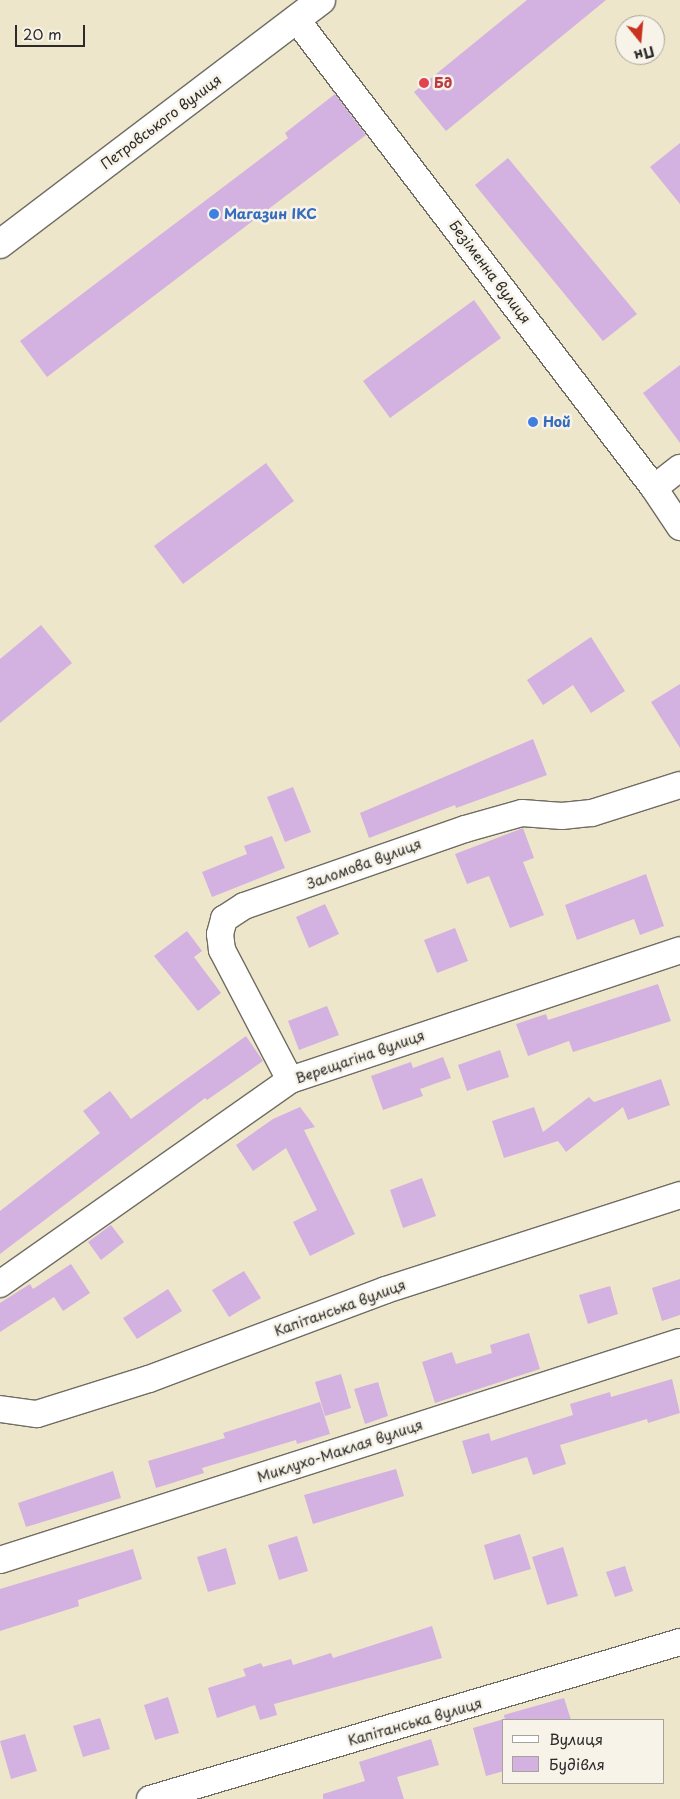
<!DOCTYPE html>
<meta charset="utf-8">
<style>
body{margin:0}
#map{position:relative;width:680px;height:1799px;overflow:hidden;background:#eee6cb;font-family:"Playpen Sans",sans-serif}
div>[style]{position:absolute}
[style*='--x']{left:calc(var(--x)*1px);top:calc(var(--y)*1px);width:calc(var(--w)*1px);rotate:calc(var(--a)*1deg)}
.building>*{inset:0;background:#d3b1e0}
.roads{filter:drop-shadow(1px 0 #6f6c63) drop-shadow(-1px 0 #6f6c63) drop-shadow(0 1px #6f6c63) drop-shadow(0 -1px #6f6c63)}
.minor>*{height:26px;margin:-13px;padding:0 13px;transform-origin:13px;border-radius:13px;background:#fff}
.major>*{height:28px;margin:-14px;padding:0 14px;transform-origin:14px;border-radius:14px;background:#fff}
.dots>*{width:14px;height:14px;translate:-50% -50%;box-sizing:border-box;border:2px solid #f7f3e8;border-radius:50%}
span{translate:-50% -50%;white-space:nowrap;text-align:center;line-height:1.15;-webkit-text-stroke:5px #f7f3e8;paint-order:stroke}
.health-label{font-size:14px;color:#be3a42;font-weight:700}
.left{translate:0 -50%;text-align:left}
.street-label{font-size:14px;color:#2b2b2b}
.shop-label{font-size:14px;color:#366cbe;font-weight:700}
.legend{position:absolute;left:502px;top:1719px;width:162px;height:65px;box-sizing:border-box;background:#f7f3e8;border:1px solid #a5a39c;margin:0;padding:6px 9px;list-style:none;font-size:15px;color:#2b2b2b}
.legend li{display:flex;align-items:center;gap:10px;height:25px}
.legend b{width:25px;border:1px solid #a5a39c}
.north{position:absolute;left:615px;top:15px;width:50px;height:50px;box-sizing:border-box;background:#f7f3e8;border:1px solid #a5a39c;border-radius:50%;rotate:163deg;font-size:14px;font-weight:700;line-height:20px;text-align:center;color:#2b2b2b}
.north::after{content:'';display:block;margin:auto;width:18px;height:22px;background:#c8321e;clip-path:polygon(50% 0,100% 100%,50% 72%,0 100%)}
.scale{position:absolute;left:15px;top:25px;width:70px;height:22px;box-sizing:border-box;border:2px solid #2b2b2b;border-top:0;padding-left:6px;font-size:15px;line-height:18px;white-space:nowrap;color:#2b2b2b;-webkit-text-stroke:4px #f7f3e8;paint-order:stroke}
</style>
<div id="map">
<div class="building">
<i style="clip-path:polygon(527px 0,606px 0,446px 131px,414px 92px)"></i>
<i style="clip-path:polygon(335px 94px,366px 135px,47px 377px,20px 341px,288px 138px,285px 133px)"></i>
<i style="clip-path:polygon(680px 143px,680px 204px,650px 167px)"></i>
<i style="clip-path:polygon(508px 158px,637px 314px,603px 341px,475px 185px)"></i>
<i style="clip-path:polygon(474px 300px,501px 338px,390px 418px,363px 381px)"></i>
<i style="clip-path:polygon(680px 365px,680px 443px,643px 393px)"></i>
<i style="clip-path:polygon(266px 463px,294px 501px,183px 584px,154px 546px)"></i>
<i style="clip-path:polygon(41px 625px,72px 663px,0 723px,0 659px)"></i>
<i style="clip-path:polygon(591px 637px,625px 691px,591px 713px,573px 685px,543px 705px,527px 680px)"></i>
<i style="clip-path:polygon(680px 684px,680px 748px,651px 702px)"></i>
<i style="clip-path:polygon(533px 739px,547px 775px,456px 808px,455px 805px,369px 838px,360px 813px)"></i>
<i style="clip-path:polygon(293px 787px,311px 832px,285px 842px,267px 797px)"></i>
<i style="clip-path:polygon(523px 828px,534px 858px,523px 862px,544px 915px,510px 928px,489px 876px,467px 884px,455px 854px)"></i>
<i style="clip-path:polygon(272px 836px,285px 868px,212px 897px,202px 872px,247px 854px,244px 846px)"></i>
<i style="clip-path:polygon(646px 874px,664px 926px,640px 935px,634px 919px,577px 940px,565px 905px)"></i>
<i style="clip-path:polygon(325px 904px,339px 934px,309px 948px,296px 917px)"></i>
<i style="clip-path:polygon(455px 928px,468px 961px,437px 973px,424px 940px)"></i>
<i style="clip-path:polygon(187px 931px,202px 951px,194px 957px,221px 993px,198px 1011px,154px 956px)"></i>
<i style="clip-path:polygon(658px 984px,671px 1021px,573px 1052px,569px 1041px,528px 1056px,516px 1024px,546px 1014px,548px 1020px)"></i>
<i style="clip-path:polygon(327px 1006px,339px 1035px,299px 1050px,288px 1021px)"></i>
<i style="clip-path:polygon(246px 1036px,263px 1061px,207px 1100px,205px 1098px,0 1254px,0 1211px,100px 1133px,83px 1111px,110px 1091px,131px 1119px)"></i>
<i style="clip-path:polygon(500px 1050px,509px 1077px,467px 1091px,458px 1065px)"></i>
<i style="clip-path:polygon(443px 1057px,451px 1078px,420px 1089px,423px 1096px,383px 1110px,371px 1076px,411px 1062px,413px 1068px)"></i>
<i style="clip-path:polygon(661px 1079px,670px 1105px,628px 1120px,623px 1107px,566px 1152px,558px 1141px,504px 1158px,492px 1121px,534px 1107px,543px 1132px,589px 1097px,594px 1102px)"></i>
<i style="clip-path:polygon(300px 1107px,315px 1127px,304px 1130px,355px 1234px,310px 1256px,293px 1222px,317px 1210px,286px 1148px,253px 1171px,236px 1145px,273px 1119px)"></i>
<i style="clip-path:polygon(422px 1178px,436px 1216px,403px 1228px,390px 1190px)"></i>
<i style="clip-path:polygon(111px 1225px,124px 1242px,101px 1260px,88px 1242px)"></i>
<i style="clip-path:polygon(71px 1264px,90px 1293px,63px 1311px,54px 1297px,0 1332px,0 1303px,30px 1284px,33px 1289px)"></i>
<i style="clip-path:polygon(244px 1271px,261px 1298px,229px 1317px,212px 1290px)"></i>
<i style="clip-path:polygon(680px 1279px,680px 1315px,662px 1321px,652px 1288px)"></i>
<i style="clip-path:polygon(610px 1286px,618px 1314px,588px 1324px,579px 1295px)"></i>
<i style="clip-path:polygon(168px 1289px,182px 1311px,137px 1339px,123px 1318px)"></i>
<i style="clip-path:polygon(529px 1333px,540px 1369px,435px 1403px,422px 1362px,452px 1352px,456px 1364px,492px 1353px,490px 1345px)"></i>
<i style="clip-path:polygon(341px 1374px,351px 1408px,325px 1416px,315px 1382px)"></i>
<i style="clip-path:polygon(672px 1379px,680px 1413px,648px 1423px,647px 1419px,560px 1445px,566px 1464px,533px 1475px,527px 1457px,472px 1474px,462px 1441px,489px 1433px,491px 1441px,573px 1415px,570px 1404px,610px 1392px,611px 1397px)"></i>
<i style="clip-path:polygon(378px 1382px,388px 1416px,365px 1424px,354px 1389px)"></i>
<i style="clip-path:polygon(320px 1402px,330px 1434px,297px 1444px,296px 1440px,202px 1468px,204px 1473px,156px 1488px,148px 1461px,225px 1438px,223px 1433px)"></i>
<i style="clip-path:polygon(396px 1469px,404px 1496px,313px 1524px,304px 1495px)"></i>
<i style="clip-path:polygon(113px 1471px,121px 1498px,26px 1527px,18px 1503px)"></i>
<i style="clip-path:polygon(520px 1534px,531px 1569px,494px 1580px,484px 1545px)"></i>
<i style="clip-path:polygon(297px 1536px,308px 1571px,279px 1580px,268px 1545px)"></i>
<i style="clip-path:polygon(563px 1547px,578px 1596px,547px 1605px,532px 1557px)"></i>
<i style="clip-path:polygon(226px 1548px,236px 1584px,208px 1592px,197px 1557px)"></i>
<i style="clip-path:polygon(133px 1549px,142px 1579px,78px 1600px,79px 1606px,0 1631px,0 1589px)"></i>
<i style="clip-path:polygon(625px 1566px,633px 1591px,615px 1597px,606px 1572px)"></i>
<i style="clip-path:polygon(432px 1626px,442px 1658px,274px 1704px,277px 1715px,260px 1720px,255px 1705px,217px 1718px,208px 1688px,246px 1676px,243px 1669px,261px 1663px,263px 1667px,291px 1659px,293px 1665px,331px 1653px,333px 1658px)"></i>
<i style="clip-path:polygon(168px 1697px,179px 1733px,155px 1740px,144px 1705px)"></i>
<i style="clip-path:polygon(564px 1698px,571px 1720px,505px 1720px,504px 1715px)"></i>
<i style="clip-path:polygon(100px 1718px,110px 1749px,83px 1757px,73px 1726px)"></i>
<i style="clip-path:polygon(504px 1719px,504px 1771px,486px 1776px,473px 1728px)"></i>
<i style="clip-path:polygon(25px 1734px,37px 1771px,11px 1779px,0 1741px)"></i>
<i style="clip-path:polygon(431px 1739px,439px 1765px,397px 1777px,404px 1799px,323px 1799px,323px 1794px,365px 1781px,359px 1762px)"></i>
</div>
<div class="roads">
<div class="minor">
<i style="--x:296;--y:19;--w:590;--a:52.64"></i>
<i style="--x:654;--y:488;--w:47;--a:56.3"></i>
<i style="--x:654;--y:488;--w:33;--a:-38"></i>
<i style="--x:290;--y:1080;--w:147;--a:-117.6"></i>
<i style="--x:222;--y:950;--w:16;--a:-97"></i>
<i style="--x:220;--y:934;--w:16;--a:-75"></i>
<i style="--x:224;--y:919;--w:24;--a:-33"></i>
<i style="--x:244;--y:906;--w:234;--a:-19.2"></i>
<i style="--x:465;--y:829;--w:59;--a:-15.7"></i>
<i style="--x:522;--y:813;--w:40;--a:4.3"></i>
<i style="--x:562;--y:816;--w:30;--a:-6"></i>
<i style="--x:592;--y:813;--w:92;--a:-17.7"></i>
<i style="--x:0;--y:1284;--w:355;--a:-35.1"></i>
<i style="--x:290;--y:1080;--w:411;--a:-18.4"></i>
<i style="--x:0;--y:1409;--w:37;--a:8"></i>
<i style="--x:37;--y:1414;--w:117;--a:-17.4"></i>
<i style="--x:149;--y:1379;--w:253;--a:-20.6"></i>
<i style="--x:386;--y:1290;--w:309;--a:-17.9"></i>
<i style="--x:0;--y:1560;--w:714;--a:-17.78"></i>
<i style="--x:150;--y:1799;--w:553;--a:-16.5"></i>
</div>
<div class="major">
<i style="--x:0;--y:244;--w:403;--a:-37.2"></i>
</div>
</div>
<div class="dots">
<i style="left:424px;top:83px;background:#e0444e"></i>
<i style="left:214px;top:214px;background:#3f7fe0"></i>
<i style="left:533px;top:422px;background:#3f7fe0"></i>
</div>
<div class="health-label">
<span class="left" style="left:434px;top:83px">Бд</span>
</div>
<div class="street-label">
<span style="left:161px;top:122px;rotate:-37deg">Петровського вулиця</span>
<span style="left:490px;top:272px;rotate:53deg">Безіменна вулиця</span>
<span style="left:364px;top:864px;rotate:-20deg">Заломова вулиця</span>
<span style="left:360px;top:1057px;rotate:-19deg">Верещагіна вулиця</span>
<span style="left:340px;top:1308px;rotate:-20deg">Капітанська вулиця</span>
<span style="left:340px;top:1451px;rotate:-18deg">Миклухо-Маклая вулиця</span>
<span style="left:415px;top:1722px;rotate:-16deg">Капітанська вулиця</span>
</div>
<div class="shop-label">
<span class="left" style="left:224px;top:214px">Магазин ІКС</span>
<span class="left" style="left:543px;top:422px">Ной</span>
</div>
<ul class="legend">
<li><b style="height:6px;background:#fff"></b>Вулиця</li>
<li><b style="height:14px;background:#d3b1e0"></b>Будівля</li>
</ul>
<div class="north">Пн</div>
<div class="scale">20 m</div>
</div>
